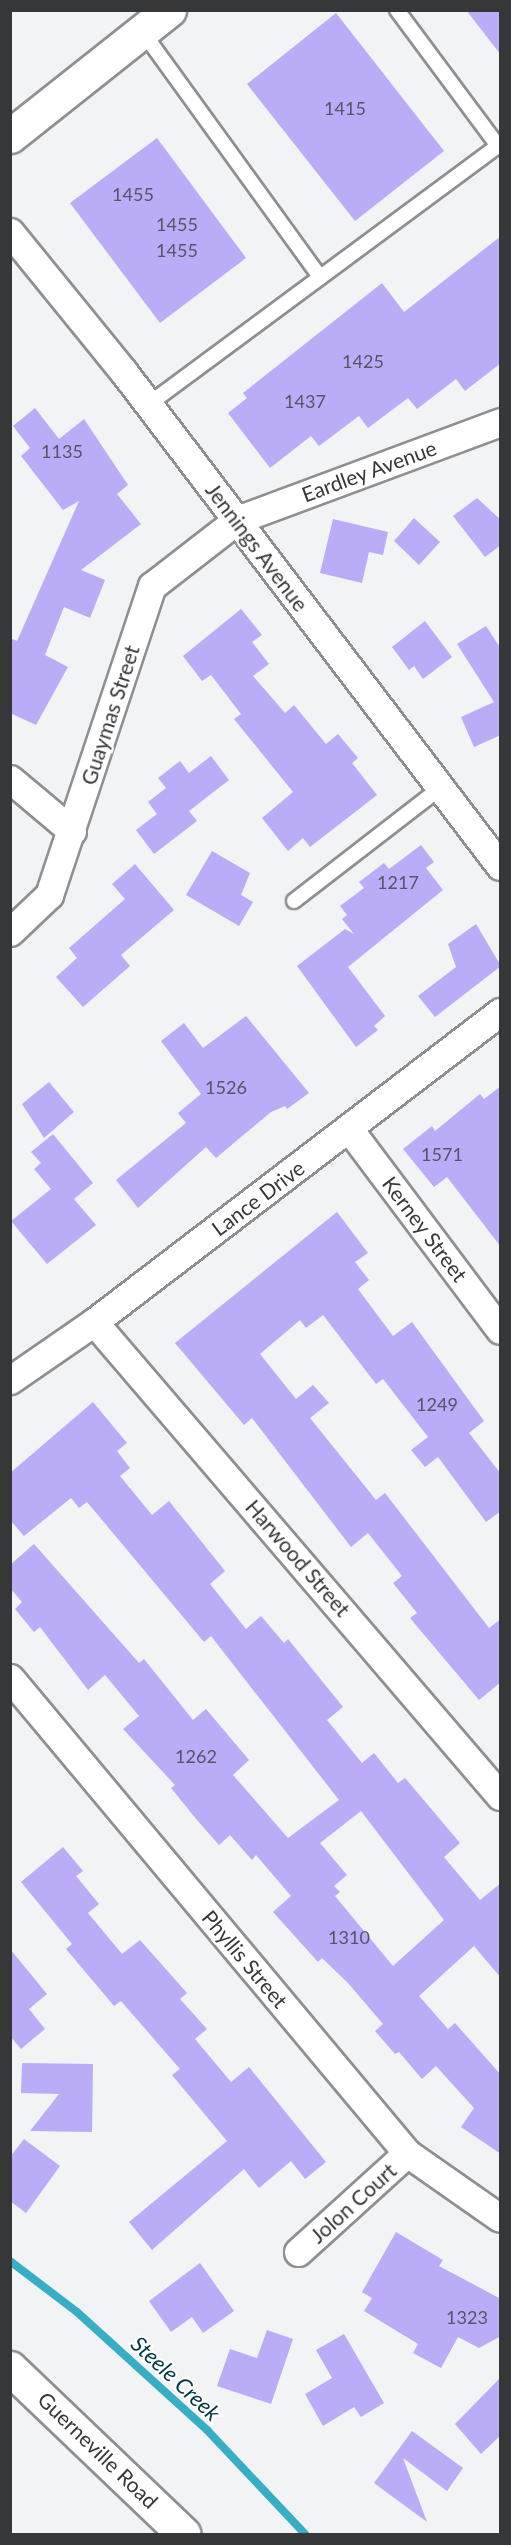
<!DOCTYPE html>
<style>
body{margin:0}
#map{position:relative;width:511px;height:2545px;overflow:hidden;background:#f1f3f5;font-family:Lato,sans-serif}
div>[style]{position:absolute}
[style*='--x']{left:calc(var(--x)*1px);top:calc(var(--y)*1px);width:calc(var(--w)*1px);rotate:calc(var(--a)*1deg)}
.stream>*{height:8px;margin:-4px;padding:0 4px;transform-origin:4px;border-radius:4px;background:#36aec4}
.building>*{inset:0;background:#baacf7}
.roads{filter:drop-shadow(2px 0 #8e8f92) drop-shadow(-2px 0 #8e8f92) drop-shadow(0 2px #8e8f92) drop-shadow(0 -2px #8e8f92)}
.service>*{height:14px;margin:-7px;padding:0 7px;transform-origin:7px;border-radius:7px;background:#fff}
.minor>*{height:27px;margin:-13.5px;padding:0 13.5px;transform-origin:13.5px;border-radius:13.5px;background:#fff}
.secondary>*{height:33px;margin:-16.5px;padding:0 16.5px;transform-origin:16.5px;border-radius:16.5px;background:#fff}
span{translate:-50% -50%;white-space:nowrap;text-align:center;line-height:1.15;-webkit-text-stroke:4.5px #fff;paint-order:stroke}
.number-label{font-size:18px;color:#575468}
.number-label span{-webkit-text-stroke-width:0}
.street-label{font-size:21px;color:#363738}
.water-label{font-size:22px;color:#013942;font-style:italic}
.frame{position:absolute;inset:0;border:12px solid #363738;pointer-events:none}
</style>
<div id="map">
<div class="stream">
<i style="--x:10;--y:2261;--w:84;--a:37.3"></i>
<i style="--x:77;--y:2312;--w:176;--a:42.2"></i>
<i style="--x:207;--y:2430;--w:143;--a:46.7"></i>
</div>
<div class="building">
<i style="clip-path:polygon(466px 10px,501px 10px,501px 55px)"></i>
<i style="clip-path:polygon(336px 13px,444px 151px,355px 221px,247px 84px)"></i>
<i style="clip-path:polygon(157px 138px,246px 258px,160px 323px,70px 203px)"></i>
<i style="clip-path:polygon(501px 236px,501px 363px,465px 391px,456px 379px,417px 409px,408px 398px,368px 428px,359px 416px,319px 446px,311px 436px,270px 468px,228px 413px,247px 398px,243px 393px,382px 283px,404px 312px)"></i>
<i style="clip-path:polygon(35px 408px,59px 439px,84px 419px,128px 485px,117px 494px,141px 524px,81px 570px,105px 580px,90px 618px,64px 607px,45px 655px,68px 667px,36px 725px,10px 713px,10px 638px,17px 641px,79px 501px,63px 510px,21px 456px,30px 448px,13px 426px)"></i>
<i style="clip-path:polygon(477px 498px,501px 520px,501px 545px,485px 557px,453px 516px)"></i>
<i style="clip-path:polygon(414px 518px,440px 542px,419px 565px,394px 541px)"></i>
<i style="clip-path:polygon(333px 519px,388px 532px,383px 555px,369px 552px,362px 583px,320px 573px)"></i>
<i style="clip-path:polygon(241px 609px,262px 635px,252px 642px,269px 664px,253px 676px,285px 713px,294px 705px,326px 744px,338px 734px,358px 758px,352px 763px,377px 795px,310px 847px,303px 838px,288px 851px,262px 818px,293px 792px,234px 719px,241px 714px,211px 675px,202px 681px,183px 656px)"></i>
<i style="clip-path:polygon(425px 621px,452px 657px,423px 679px,414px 666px,409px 670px,392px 647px)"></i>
<i style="clip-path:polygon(486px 626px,501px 649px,501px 735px,474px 747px,461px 717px,494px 702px,457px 644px)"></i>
<i style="clip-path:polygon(211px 756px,229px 780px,189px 811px,197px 821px,154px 854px,136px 830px,157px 814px,148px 802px,166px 788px,158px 778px,180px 761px,189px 773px)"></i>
<i style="clip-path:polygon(421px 845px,434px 862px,426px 868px,443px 890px,348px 967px,385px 1016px,374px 1026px,378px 1030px,356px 1047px,297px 966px,345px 929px,354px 934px,342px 919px,347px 915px,340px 906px,364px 888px,359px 882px,384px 863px,389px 869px)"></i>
<i style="clip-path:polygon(212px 851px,250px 873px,241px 895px,253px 902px,239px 926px,186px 895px)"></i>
<i style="clip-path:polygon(135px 864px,174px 910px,121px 955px,130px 966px,83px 1007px,56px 977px,77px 958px,69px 948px,125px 899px,112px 884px)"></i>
<i style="clip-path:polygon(476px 924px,501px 966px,435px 1017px,418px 996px,456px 967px,448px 944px)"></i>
<i style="clip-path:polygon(246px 1016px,309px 1093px,287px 1109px,285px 1106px,271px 1112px,216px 1158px,206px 1147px,138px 1208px,116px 1180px,186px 1123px,178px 1113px,201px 1094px,161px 1041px,184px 1023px,203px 1048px)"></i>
<i style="clip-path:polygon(49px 1082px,74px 1112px,44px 1138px,22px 1104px)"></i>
<i style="clip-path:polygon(501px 1086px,501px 1247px,447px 1177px,434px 1187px,403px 1149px,432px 1126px,435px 1131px,480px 1094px,484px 1099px)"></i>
<i style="clip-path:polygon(53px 1134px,93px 1183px,74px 1199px,96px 1225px,47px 1264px,11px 1221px,51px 1189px,34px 1169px,41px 1163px,31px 1152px)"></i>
<i style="clip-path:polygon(337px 1212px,368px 1253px,355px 1262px,369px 1280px,358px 1289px,393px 1336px,412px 1322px,484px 1421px,469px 1433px,501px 1474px,501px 1511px,486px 1522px,438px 1457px,425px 1467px,411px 1450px,428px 1437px,383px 1379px,376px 1384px,323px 1315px,306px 1328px,300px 1320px,260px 1354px,296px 1399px,313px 1385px,329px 1403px,310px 1418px,376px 1500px,385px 1493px,489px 1628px,501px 1619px,501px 1682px,479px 1700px,410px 1618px,417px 1613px,393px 1583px,402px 1576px,368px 1533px,351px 1547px,252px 1418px,244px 1425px,175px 1343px)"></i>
<i style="clip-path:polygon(evenodd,93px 1402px,127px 1443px,117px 1451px,130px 1468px,120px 1476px,152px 1515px,169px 1501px,225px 1571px,210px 1584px,246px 1629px,261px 1616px,284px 1643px,288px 1639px,343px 1707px,327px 1720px,362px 1763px,374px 1753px,398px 1783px,405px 1778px,460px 1843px,444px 1857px,480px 1900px,501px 1883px,501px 1978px,474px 1946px,419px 1996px,448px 2029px,455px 2023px,501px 2075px,501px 2154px,461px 2127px,474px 2108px,436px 2066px,422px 2079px,399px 2052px,395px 2054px,375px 2031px,383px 2024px,348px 1983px,322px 1958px,318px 1962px,273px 1912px,291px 1896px,256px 1855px,252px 1860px,230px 1835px,219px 1845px,197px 1820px,171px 1788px,175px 1785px,123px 1729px,139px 1716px,105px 1675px,88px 1690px,40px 1627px,34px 1632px,15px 1609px,22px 1602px,10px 1588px,10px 1565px,34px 1544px,139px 1663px,144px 1659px,193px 1720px,206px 1709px,249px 1760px,233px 1775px,288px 1838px,339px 1800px,211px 1636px,204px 1642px,87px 1502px,79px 1508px,71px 1498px,24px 1536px,10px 1520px,10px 1473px,93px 1402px,361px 1811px,444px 1920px,393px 1966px,335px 1896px,340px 1892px,334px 1886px,347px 1875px,320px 1843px,361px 1811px)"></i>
<i style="clip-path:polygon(63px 1847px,83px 1871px,76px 1876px,99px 1904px,88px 1913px,122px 1954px,140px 1940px,187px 1993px,180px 1999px,207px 2029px,195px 2039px,231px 2082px,249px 2067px,326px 2162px,305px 2179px,291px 2161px,259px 2188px,244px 2169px,152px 2250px,129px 2222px,227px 2141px,172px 2075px,180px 2069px,121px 2001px,114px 2006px,66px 1949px,72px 1944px,21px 1882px)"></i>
<i style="clip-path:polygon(10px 1949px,47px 1994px,29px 2009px,45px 2029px,21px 2049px,10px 2036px)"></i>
<i style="clip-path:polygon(22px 2063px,93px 2064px,92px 2132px,30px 2131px,59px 2094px,21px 2093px)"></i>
<i style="clip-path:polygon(24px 2139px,60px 2166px,26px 2213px,10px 2201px,10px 2157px)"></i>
<i style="clip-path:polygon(396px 2232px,443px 2260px,439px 2266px,501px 2299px,501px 2336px,479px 2348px,458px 2337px,441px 2368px,413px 2353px,418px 2344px,364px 2311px,372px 2298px,362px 2292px)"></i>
<i style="clip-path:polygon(200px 2263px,234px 2311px,203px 2333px,192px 2317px,171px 2332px,149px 2301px)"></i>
<i style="clip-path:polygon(267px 2330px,293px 2339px,271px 2404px,217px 2386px,230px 2349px,257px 2358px)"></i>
<i style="clip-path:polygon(344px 2334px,384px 2403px,361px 2417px,354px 2407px,323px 2426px,305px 2394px,332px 2378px,316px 2350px)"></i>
<i style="clip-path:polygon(501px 2377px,501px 2435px,481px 2454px,455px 2424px)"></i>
<i style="clip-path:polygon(412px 2431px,463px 2468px,447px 2491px,403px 2458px,427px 2522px,374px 2483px)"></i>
</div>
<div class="roads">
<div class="service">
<i style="--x:397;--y:10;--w:169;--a:53.4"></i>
<i style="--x:142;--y:31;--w:304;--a:54.1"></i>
<i style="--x:149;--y:404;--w:437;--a:-36.5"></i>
<i style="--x:294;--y:901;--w:185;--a:-37.7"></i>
</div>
<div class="minor">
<i style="--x:10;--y:232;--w:179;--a:50.9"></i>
<i style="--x:123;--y:371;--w:622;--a:52.71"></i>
<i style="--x:10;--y:779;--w:81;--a:40"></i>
<i style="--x:10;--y:932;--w:54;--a:-43.5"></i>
<i style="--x:49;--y:895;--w:326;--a:-71.6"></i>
<i style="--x:152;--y:586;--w:108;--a:-37.8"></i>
<i style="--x:237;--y:520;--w:281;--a:-20.4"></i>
<i style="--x:349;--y:1129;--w:251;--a:53.1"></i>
<i style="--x:94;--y:1322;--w:624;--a:49.42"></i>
<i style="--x:10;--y:1380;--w:102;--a:-34.6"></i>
<i style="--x:94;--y:1322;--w:511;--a:-37.36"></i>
<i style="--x:10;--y:1678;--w:619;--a:50.11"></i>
<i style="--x:407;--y:2153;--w:113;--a:35"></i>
<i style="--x:298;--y:2252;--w:147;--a:-42.2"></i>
</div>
<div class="secondary">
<i style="--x:10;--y:136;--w:203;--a:-38.4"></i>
<i style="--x:10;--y:2368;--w:240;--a:43.7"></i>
</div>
</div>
<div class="number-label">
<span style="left:345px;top:108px">1415</span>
<span style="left:133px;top:194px">1455</span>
<span style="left:177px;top:224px">1455</span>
<span style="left:177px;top:250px">1455</span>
<span style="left:363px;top:361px">1425</span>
<span style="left:305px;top:401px">1437</span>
<span style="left:62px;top:451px">1135</span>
<span style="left:398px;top:882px">1217</span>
<span style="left:226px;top:1087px">1526</span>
<span style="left:442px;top:1154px">1571</span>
<span style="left:437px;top:1404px">1249</span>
<span style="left:196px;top:1756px">1262</span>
<span style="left:349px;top:1937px">1310</span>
<span style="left:467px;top:2317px">1323</span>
</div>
<div class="street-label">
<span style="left:369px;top:471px;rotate:-20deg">Eardley Avenue</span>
<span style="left:257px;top:547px;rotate:53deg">Jennings Avenue</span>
<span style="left:110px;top:715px;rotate:-72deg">Guaymas Street</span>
<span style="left:258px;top:1198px;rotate:-37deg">Lance Drive</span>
<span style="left:425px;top:1229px;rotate:53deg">Kerney Street</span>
<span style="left:298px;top:1558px;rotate:49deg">Harwood Street</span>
<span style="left:245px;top:1959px;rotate:50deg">Phyllis Street</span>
<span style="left:353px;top:2203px;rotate:-42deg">Jolon Court</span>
<span style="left:98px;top:2450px;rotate:44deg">Guerneville Road</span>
</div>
<div class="water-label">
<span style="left:176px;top:2378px;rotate:43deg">Steele Creek</span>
</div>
<div class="frame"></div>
</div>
